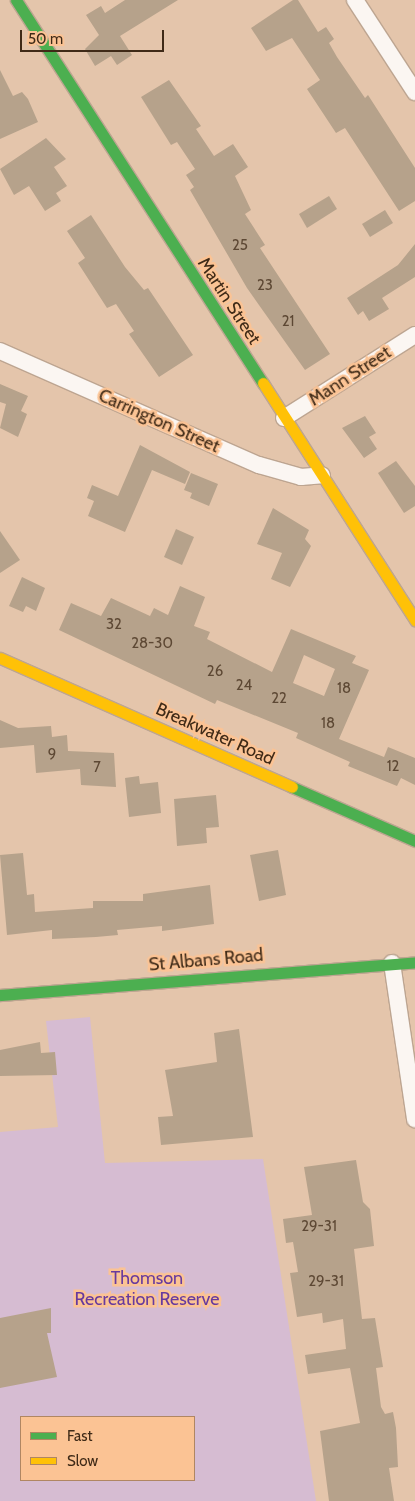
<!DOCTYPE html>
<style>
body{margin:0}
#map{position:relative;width:415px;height:1501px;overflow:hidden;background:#e4c5ab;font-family:Cabin,sans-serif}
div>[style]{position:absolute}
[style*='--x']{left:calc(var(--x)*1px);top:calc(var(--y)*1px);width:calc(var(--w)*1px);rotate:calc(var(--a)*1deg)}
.green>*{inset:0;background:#d6bcd2}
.building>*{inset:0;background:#b6a28b}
.roads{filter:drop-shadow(1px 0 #bda591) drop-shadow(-1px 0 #bda591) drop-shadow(0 1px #bda591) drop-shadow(0 -1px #bda591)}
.street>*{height:16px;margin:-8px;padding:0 8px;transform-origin:8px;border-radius:8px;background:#fbf6f2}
.fast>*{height:11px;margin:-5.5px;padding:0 5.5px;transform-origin:5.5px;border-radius:5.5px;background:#4caf50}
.slow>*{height:11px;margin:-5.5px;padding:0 5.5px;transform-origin:5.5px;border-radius:5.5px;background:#ffc107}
span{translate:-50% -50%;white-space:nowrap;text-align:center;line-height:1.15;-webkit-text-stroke:5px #fbc394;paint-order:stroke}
.number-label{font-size:15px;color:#5d4834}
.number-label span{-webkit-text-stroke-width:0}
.street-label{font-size:18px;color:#3f2a17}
.park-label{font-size:18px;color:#673a9e}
.legend{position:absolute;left:20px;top:1416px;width:175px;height:65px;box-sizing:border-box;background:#fbc394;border:1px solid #b08662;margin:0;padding:6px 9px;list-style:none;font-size:15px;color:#3f2a17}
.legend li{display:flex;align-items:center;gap:10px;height:25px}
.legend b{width:25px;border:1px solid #b08662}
.scale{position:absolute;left:20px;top:30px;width:144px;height:22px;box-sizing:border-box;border:2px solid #3f2a17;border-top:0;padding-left:6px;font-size:15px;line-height:18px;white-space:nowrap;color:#3f2a17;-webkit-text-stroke:4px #fbc394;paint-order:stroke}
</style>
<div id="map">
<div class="green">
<i style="clip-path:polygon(evenodd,90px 1017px,105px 1163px,263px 1159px,316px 1501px,0 1501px,0 1132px,58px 1127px,46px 1021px,90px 1017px,21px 1417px,194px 1417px,194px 1480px,21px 1480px,21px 1417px)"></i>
</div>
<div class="building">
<i style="clip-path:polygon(125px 0,178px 0,120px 36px,132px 55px,117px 65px,111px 56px,95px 66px,85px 49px,99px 35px,86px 15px,101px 6px,105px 13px)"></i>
<i style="clip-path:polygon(293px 0,298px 0,318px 32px,326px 27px,334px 39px,329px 43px,337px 57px,365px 98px,368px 95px,415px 168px,415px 201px,399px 211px,345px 128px,336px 133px,307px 89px,320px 80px,292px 38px,266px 51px,251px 28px)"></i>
<i style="clip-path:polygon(0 70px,13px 96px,22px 92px,28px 99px,38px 122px,0 139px)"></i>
<i style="clip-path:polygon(169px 80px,201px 126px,196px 129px,214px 156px,233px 144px,248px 167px,235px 176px,251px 210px,245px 214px,265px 245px,260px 248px,330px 354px,305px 370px,247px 288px,190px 190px,194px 187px,186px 175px,195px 169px,177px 142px,171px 145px,141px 97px)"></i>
<i style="clip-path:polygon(46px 138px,66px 159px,54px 167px,67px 186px,56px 193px,61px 201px,45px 211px,29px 186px,14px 195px,0 169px)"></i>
<i style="clip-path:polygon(329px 196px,337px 209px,307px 228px,299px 214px)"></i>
<i style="clip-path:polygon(385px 210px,393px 223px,370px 237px,362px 224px)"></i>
<i style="clip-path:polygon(91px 215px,125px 267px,144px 290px,148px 288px,193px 355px,159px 377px,129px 334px,134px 331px,116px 304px,107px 308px,78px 263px,85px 258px,67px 231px)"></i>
<i style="clip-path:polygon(415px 244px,415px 277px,382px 298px,389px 309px,369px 321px,363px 311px,358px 315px,347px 298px,398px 265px)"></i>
<i style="clip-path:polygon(0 384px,28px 396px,21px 411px,27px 414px,18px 437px,0 428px,6px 404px,0 402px)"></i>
<i style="clip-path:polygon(365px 416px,376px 433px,369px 437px,377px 449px,364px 458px,342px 428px)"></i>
<i style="clip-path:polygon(140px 445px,190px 472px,185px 484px,152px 470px,125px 532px,88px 516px,94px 501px,87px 498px,92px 485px,118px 496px)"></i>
<i style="clip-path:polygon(396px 461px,415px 486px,415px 506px,404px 513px,378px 473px)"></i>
<i style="clip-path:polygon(191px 473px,218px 484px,209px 506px,190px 498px,192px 493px,184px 490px)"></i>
<i style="clip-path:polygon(273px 508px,309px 530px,305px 539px,311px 546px,290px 587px,271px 579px,282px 553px,257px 544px)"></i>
<i style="clip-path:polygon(176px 529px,194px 537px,182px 565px,164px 557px)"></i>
<i style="clip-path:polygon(0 531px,20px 560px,0 573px)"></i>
<i style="clip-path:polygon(22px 577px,45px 588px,36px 611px,26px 606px,23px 612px,9px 606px)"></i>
<i style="clip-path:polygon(evenodd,180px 586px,205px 597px,194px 626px,210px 632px,207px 639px,272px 672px,291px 629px,356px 656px,352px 663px,369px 670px,339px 739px,384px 757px,388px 747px,415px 758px,415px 785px,401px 778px,397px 786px,348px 766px,350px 762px,296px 738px,298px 733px,217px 700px,215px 704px,59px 630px,71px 603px,101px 616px,111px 598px,150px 616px,154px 608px,168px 615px,180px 586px,304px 655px,335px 669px,324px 696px,293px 683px,304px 655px)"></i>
<i style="clip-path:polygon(0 720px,18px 728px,51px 726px,52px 737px,67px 735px,68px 751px,114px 753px,116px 787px,81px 785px,80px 769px,36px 773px,34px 745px,0 748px)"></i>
<i style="clip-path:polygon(139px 776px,140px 784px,158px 782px,161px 813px,129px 817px,125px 778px)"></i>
<i style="clip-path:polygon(216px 795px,219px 827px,206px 828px,207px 843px,177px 846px,174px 799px)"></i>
<i style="clip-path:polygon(278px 850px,286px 895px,259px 901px,250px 855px)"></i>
<i style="clip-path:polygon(23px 853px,27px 895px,34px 894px,35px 912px,93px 908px,93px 901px,143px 901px,143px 894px,210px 885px,214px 924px,162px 931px,162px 926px,117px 930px,118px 935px,96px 937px,52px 939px,52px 930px,7px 935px,0 855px)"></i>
<i style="clip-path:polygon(239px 1029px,253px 1137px,161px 1145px,158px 1117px,173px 1116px,165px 1070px,217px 1062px,214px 1033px)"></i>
<i style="clip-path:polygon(40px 1042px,41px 1053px,55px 1052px,57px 1075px,0 1076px,0 1050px)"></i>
<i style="clip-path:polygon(356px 1160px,363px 1202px,370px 1209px,374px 1246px,354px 1249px,362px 1319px,375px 1318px,383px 1367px,376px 1368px,381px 1407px,385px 1414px,393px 1412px,396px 1428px,398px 1467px,389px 1468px,394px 1501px,329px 1501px,320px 1431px,360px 1423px,350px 1368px,308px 1374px,305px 1355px,346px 1349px,343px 1319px,323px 1323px,322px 1313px,297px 1317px,290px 1273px,298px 1272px,293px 1242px,286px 1243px,283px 1219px,312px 1215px,304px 1167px)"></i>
<i style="clip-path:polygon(51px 1308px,51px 1333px,47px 1333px,57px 1377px,0 1388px,0 1318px)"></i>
</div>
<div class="roads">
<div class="street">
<i style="--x:355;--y:0;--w:110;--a:56.9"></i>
<i style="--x:0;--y:351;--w:283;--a:23.8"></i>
<i style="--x:259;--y:465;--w:44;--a:15.9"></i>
<i style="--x:301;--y:477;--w:21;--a:-5"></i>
<i style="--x:284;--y:418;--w:155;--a:-32.4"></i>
<i style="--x:392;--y:963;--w:158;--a:81.6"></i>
</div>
<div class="fast">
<i style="--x:16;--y:0;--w:456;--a:57.2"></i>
<i style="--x:292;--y:787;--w:134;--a:23.7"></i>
<i style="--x:0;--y:995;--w:416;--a:-4.5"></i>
</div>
<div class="slow">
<i style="--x:263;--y:383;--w:282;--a:57.3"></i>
<i style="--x:0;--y:658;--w:319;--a:23.8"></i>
</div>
</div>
<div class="number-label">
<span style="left:240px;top:246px">25</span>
<span style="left:265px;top:286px">23</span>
<span style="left:288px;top:322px">21</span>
<span style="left:114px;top:625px">32</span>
<span style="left:152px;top:644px">28-30</span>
<span style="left:215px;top:672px">26</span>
<span style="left:244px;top:686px">24</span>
<span style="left:344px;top:689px">18</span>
<span style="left:279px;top:699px">22</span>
<span style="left:328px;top:724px">18</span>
<span style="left:52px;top:755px">9</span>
<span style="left:393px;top:767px">12</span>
<span style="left:97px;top:768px">7</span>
<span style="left:319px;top:1227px">29-31</span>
<span style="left:326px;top:1282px">29-31</span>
</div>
<div class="street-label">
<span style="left:229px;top:301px;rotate:57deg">Martin Street</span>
<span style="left:350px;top:376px;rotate:-33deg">Mann Street</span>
<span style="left:159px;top:421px;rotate:24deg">Carrington Street</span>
<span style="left:215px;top:734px;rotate:24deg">Breakwater Road</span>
<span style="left:206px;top:960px;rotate:-5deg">St Albans Road</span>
</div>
<div class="park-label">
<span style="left:147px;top:1289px">Thomson<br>Recreation Reserve</span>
</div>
<ul class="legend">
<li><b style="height:6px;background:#4caf50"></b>Fast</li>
<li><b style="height:6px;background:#ffc107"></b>Slow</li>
</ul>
<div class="scale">50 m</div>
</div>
